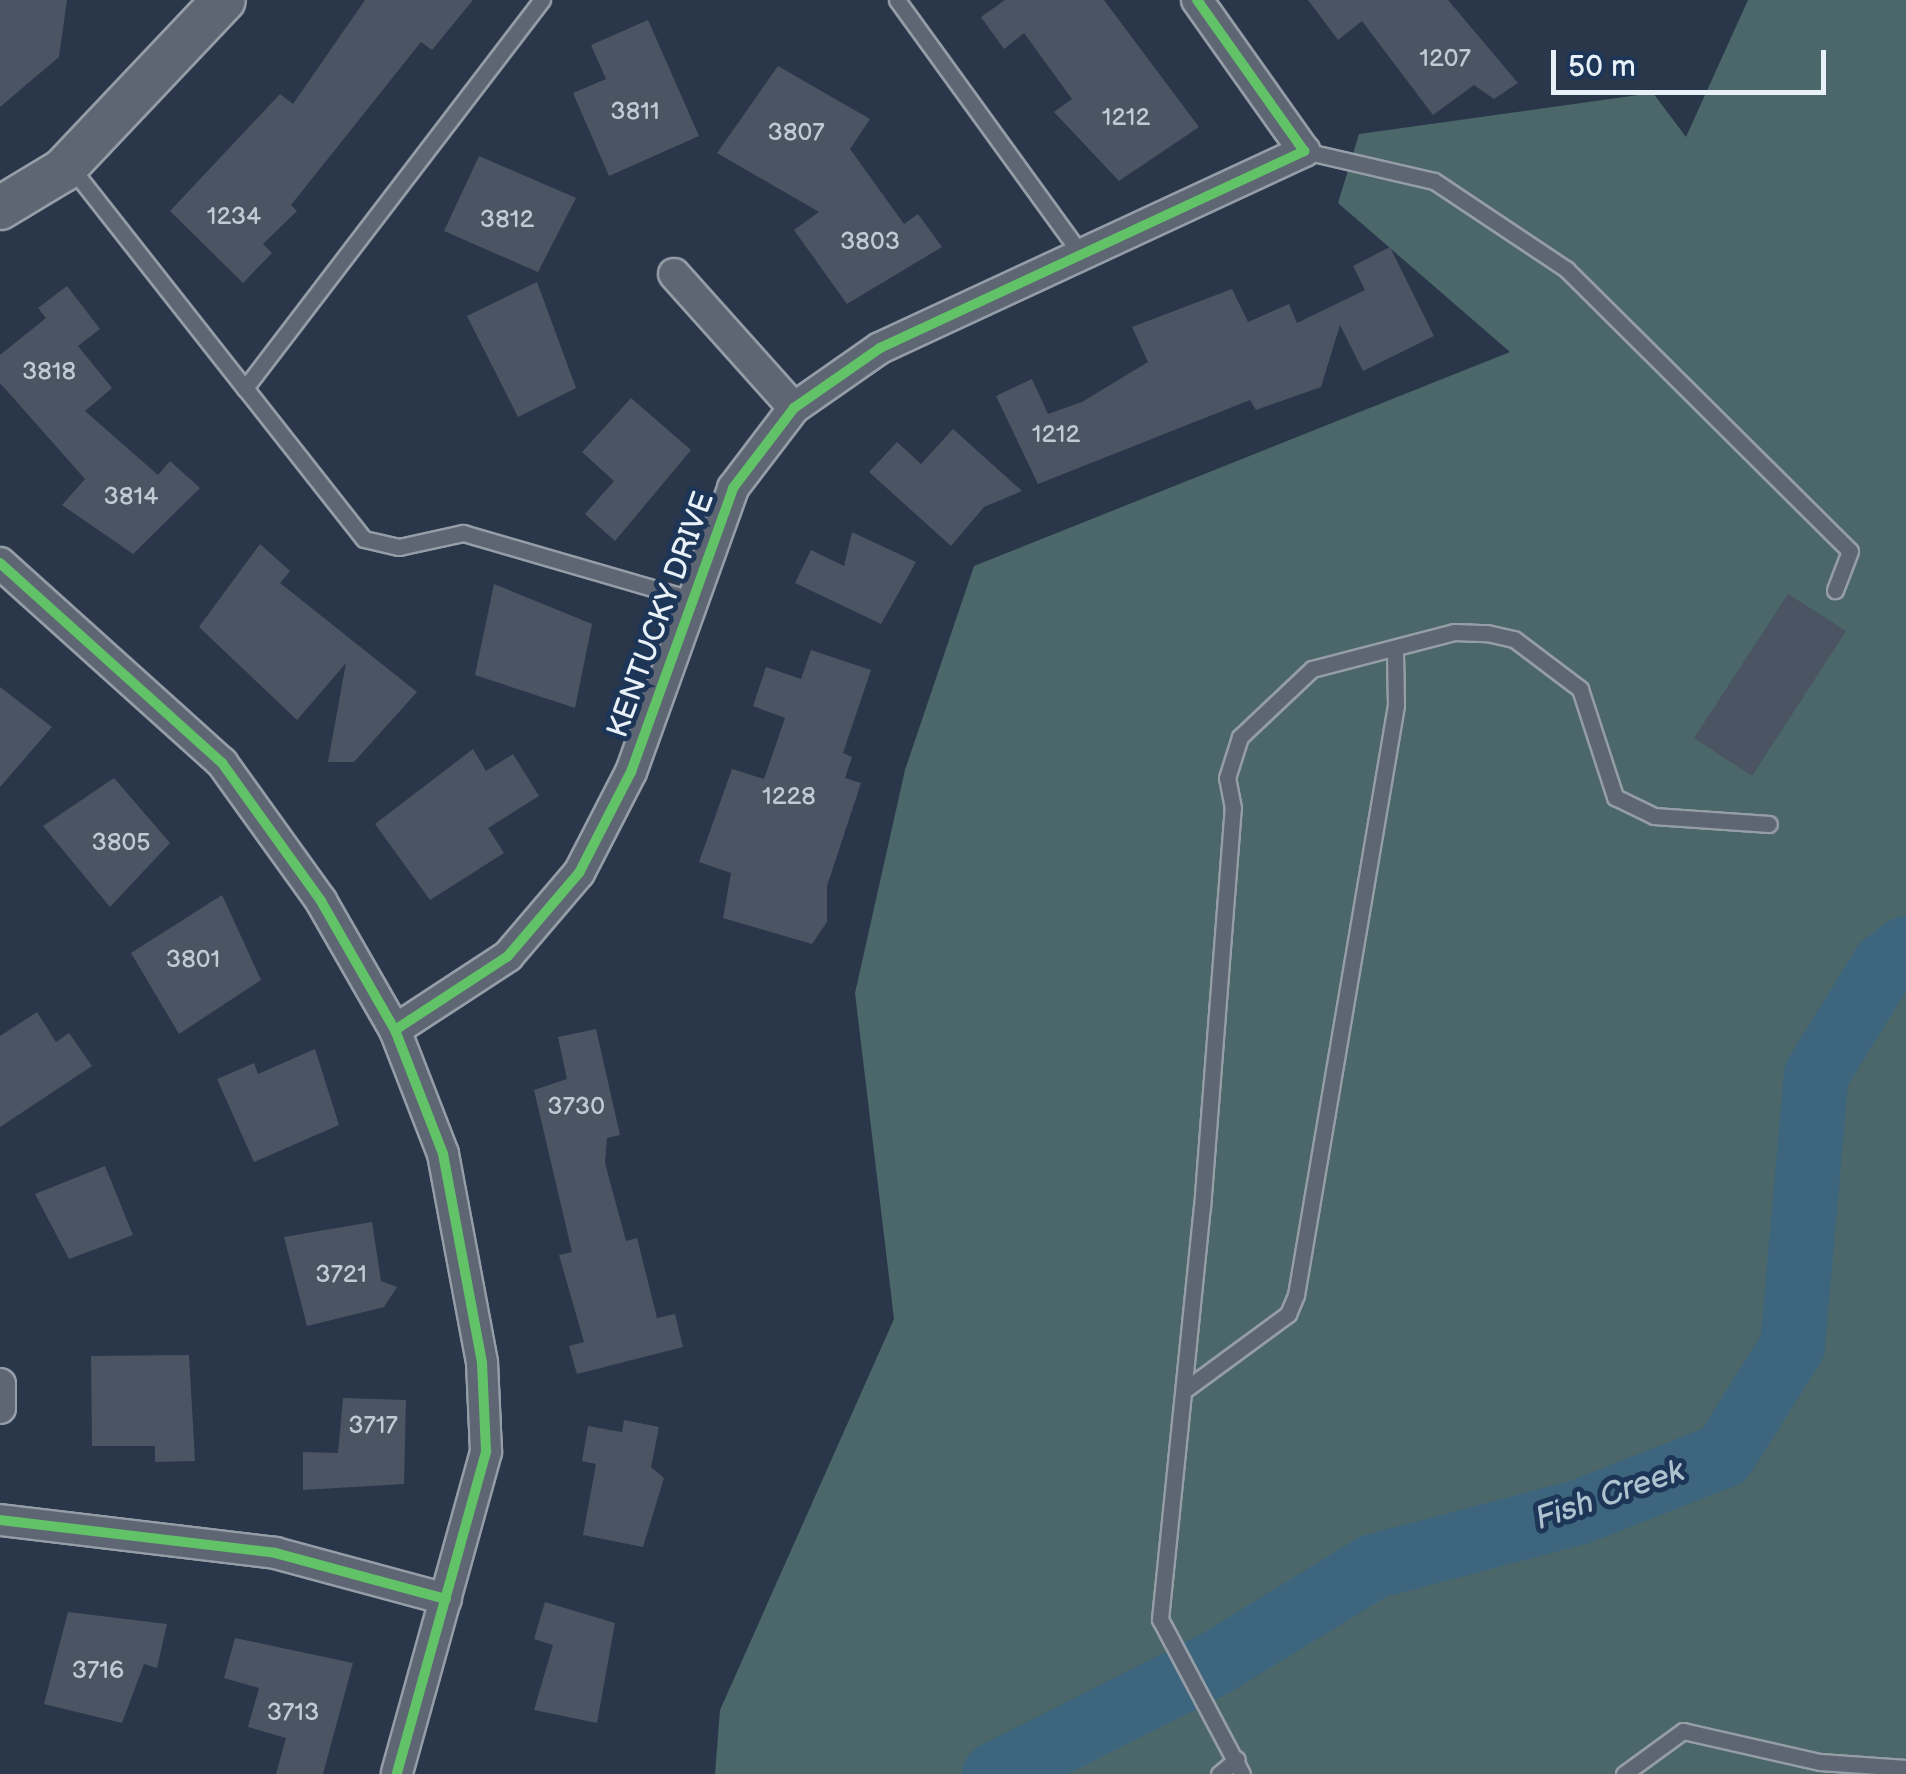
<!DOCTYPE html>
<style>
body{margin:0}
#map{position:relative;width:1906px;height:1774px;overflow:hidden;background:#2a374a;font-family:"Balsamiq Sans",sans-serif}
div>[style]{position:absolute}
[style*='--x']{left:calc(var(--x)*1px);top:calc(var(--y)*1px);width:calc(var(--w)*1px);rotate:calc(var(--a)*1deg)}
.green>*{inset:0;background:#4b6769}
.river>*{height:65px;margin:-32.5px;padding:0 32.5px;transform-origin:32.5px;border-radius:32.5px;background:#3d667e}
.building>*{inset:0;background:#4a5463}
.roads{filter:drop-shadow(2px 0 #959da7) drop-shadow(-2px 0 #959da7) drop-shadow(0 2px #959da7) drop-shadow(0 -2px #959da7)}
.lane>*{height:15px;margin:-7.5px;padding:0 7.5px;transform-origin:7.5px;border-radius:7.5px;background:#5d6672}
.street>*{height:30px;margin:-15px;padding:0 15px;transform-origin:15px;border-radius:15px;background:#5d6672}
.secondary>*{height:42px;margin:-21px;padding:0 21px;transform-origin:21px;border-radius:21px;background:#5d6672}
.cycleway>*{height:10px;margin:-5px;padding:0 5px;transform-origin:5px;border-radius:5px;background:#61c268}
span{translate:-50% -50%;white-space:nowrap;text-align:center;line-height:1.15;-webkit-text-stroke:10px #1d3557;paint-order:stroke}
.number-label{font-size:25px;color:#c0cad3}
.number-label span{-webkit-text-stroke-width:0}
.street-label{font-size:30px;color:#e8f1f8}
.water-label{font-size:32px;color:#adc2cf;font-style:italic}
.scale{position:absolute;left:1551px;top:50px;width:275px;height:45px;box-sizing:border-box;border:5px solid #e8f1f8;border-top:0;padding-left:12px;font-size:30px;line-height:35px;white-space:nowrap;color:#e8f1f8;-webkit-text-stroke:8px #1d3557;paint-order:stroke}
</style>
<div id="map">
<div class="green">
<div style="clip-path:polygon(1748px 0,1906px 0,1906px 1774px,715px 1774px,720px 1710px,894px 1319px,855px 993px,905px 770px,974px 566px,1510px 352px,1338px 203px,1359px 134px,1653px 93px,1686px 137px)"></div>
</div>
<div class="river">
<div style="--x:994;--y:1774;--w:245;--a:-26.7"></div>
<div style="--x:1213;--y:1664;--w:188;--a:-31.5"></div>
<div style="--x:1373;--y:1566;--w:212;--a:-14.8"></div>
<div style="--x:1578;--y:1512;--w:156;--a:-21.5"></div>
<div style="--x:1723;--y:1455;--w:129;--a:-57.7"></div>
<div style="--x:1792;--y:1346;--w:273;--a:-85"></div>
<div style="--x:1816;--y:1074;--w:129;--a:-58.3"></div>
<div style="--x:1884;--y:964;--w:27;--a:-36"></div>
</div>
<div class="building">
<div style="clip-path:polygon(0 0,67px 0,59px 57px,0 107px)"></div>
<div style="clip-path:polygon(365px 0,473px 0,432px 50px,421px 42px,291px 205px,297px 211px,263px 244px,272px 253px,243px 283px,170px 211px,280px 94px,293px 104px)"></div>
<div style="clip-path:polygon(1005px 0,1104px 0,1199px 127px,1119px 181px,1054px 112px,1072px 99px,1024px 33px,1004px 49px,981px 17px)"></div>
<div style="clip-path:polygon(1308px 0,1448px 0,1518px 83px,1494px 99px,1474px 85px,1433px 115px,1362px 21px,1338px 40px)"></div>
<div style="clip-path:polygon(648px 20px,699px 136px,609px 176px,573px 93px,606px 79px,591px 45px)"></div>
<div style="clip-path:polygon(778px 66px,870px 119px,850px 149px,904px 224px,918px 214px,942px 247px,847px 304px,794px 230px,819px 212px,717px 153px)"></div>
<div style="clip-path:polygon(479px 156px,576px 198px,538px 272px,444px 231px)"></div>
<div style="clip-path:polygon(1390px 247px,1434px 336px,1363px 371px,1340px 325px,1321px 387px,1256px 410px,1250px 400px,1038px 484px,996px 396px,1032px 379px,1048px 414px,1082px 402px,1148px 362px,1132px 327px,1232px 289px,1248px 322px,1289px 304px,1297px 323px,1365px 290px,1353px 266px)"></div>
<div style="clip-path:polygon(537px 282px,576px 388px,518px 417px,467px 316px)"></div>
<div style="clip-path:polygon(67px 286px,100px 329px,78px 346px,112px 388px,85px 411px,158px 475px,170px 461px,200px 488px,133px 554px,62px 505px,85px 479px,0 383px,0 355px,46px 318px,38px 308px)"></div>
<div style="clip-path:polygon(631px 398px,691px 450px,615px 541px,585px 514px,614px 481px,582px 452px)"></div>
<div style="clip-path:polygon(953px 429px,1022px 491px,984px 507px,951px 546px,869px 472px,897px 442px,921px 464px)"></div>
<div style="clip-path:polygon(852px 532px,916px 562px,881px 624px,795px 583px,811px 550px,844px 566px)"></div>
<div style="clip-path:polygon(260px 544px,290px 571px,280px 583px,417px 692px,354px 762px,328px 762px,346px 663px,297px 720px,199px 627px)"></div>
<div style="clip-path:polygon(494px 584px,592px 624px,575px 708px,475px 675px)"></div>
<div style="clip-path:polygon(1788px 594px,1846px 631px,1752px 776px,1694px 738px)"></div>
<div style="clip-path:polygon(811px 650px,871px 670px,843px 753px,852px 757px,845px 778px,861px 783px,827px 886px,827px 922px,812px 944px,723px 918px,731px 873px,699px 862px,732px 769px,764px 779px,785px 718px,753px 706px,766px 667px,801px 679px)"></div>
<div style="clip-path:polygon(0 687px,52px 727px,0 787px)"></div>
<div style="clip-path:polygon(473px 749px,486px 771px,513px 754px,539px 796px,488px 828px,504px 853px,430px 900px,375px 824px)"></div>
<div style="clip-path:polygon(114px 778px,170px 843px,110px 907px,43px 826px)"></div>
<div style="clip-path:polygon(222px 895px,261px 980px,179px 1034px,131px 953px)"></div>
<div style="clip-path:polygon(37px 1012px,56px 1042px,69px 1033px,92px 1066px,0 1127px,0 1036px)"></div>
<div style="clip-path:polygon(596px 1029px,620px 1135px,607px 1138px,605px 1163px,626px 1241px,637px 1238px,657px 1318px,675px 1314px,683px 1347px,577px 1374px,569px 1346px,584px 1342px,559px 1255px,572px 1252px,534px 1090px,567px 1079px,558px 1037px)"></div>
<div style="clip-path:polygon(315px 1049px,339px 1125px,254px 1162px,217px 1079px,254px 1063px,258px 1074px)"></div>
<div style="clip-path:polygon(105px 1166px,133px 1235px,69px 1259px,35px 1194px)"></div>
<div style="clip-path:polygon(372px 1222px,381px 1281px,397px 1287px,384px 1307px,307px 1326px,284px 1237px)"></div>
<div style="clip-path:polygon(189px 1355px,195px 1461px,155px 1462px,155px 1446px,92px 1446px,91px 1356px)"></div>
<div style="clip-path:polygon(343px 1398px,406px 1400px,404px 1484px,303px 1490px,303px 1452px,338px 1453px)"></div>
<div style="clip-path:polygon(624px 1420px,659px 1427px,651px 1467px,664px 1478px,643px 1547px,583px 1535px,596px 1464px,582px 1461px,588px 1426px,622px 1432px)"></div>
<div style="clip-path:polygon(545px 1602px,615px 1623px,597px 1723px,534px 1710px,553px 1645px,534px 1639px)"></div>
<div style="clip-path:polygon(68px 1612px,167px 1624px,157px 1668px,144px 1664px,122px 1723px,44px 1704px)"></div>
<div style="clip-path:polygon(235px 1638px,353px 1663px,323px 1774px,276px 1774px,286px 1738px,248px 1727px,259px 1688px,224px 1678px)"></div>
</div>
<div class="roads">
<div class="lane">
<div style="--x:897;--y:0;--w:314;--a:54.1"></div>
<div style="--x:1304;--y:151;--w:133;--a:13"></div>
<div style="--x:1434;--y:181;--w:159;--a:33.7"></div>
<div style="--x:1566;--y:269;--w:400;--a:44.8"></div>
<div style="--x:1850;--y:551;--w:42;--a:111"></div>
<div style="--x:70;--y:166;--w:283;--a:51.8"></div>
<div style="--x:245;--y:388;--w:489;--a:-52.6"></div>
<div style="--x:245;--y:388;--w:192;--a:51.8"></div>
<div style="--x:364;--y:539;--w:36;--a:13"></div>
<div style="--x:399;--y:547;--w:66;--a:-12.3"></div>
<div style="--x:463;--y:533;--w:240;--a:16.2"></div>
<div style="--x:1186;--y:1389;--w:127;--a:-36.3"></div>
<div style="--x:1288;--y:1314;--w:21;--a:-67"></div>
<div style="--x:1296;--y:1295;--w:598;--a:-80.38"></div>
<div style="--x:1396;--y:705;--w:51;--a:-91.1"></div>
<div style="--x:1219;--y:1774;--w:23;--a:-40"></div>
<div style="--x:1242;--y:1774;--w:175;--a:-117.9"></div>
<div style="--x:1160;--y:1619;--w:413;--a:-84.2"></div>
<div style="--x:1202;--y:1208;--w:401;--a:-85.6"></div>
<div style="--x:1233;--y:808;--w:31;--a:-101"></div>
<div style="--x:1227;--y:778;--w:43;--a:-72.4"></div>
<div style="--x:1240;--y:737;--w:99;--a:-43.4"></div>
<div style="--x:1312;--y:669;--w:147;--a:-14.6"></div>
<div style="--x:1454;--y:632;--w:33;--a:2"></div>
<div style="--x:1487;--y:633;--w:28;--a:13"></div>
<div style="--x:1514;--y:639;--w:83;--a:37.1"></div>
<div style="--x:1580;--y:689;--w:114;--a:72"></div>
<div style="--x:1615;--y:797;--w:43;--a:26"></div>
<div style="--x:1654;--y:816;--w:115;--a:4"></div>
<div style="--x:1624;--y:1774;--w:73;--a:-36.1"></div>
<div style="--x:1683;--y:1731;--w:140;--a:12.8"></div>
<div style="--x:1820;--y:1762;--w:86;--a:4"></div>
</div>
<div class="street">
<div style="--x:674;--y:274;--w:180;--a:48.2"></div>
<div style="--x:0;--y:563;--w:299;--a:42"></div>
<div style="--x:222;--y:763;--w:170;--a:54.3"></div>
<div style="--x:321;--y:901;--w:149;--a:60.2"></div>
<div style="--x:395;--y:1030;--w:133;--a:68.8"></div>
<div style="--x:443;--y:1154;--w:213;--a:79.4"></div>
<div style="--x:482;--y:1363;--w:89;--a:87.4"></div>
<div style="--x:486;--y:1452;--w:334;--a:105.5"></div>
<div style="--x:395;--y:1030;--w:135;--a:-33.2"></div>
<div style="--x:508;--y:956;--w:109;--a:-49.5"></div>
<div style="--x:579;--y:873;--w:114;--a:-62.8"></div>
<div style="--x:631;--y:772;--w:302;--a:-70.2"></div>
<div style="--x:733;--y:488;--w:101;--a:-52.7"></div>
<div style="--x:794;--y:408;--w:105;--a:-34.9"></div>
<div style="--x:880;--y:348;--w:468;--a:-24.9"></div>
<div style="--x:1304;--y:151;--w:185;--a:-125.3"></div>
<div style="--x:0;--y:1384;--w:24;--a:90"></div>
<div style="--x:0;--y:1520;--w:277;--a:6.8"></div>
<div style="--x:275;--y:1553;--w:177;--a:15.1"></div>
</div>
<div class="secondary">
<div style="--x:0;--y:208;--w:74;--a:-31.1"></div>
<div style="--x:63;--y:170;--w:234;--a:-46.6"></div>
</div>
</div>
<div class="cycleway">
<div style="--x:0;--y:563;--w:299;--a:42"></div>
<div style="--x:222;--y:763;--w:170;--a:54.3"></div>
<div style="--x:321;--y:901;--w:149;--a:60.2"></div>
<div style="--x:395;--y:1030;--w:133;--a:68.8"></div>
<div style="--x:443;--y:1154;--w:213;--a:79.4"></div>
<div style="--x:482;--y:1363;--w:89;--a:87.4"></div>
<div style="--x:486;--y:1452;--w:334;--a:105.5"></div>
<div style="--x:395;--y:1030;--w:135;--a:-33.2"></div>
<div style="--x:508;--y:956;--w:109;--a:-49.5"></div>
<div style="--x:579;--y:873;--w:114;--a:-62.8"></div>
<div style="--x:631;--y:772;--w:302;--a:-70.2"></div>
<div style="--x:733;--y:488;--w:101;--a:-52.7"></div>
<div style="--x:794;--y:408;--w:105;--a:-34.9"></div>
<div style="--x:880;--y:348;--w:468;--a:-24.9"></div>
<div style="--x:1304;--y:151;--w:185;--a:-125.3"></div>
<div style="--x:0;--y:1520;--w:277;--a:6.8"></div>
<div style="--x:275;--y:1553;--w:177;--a:15.1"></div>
</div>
<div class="number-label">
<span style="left:1445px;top:59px">1207</span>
<span style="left:635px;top:112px">3811</span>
<span style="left:1126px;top:118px">1212</span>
<span style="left:796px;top:133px">3807</span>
<span style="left:234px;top:217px">1234</span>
<span style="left:507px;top:220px">3812</span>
<span style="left:870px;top:242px">3803</span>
<span style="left:49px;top:372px">3818</span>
<span style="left:1056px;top:435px">1212</span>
<span style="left:131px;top:497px">3814</span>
<span style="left:789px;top:797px">1228</span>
<span style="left:121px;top:843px">3805</span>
<span style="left:193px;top:960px">3801</span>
<span style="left:576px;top:1107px">3730</span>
<span style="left:341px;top:1275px">3721</span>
<span style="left:373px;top:1426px">3717</span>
<span style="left:98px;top:1671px">3716</span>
<span style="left:293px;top:1713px">3713</span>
</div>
<div class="street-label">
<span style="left:661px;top:615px;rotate:-70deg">KENTUCKY DRIVE</span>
</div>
<div class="water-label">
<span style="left:1610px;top:1496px;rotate:-19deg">Fish Creek</span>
</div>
<div class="scale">50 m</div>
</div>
